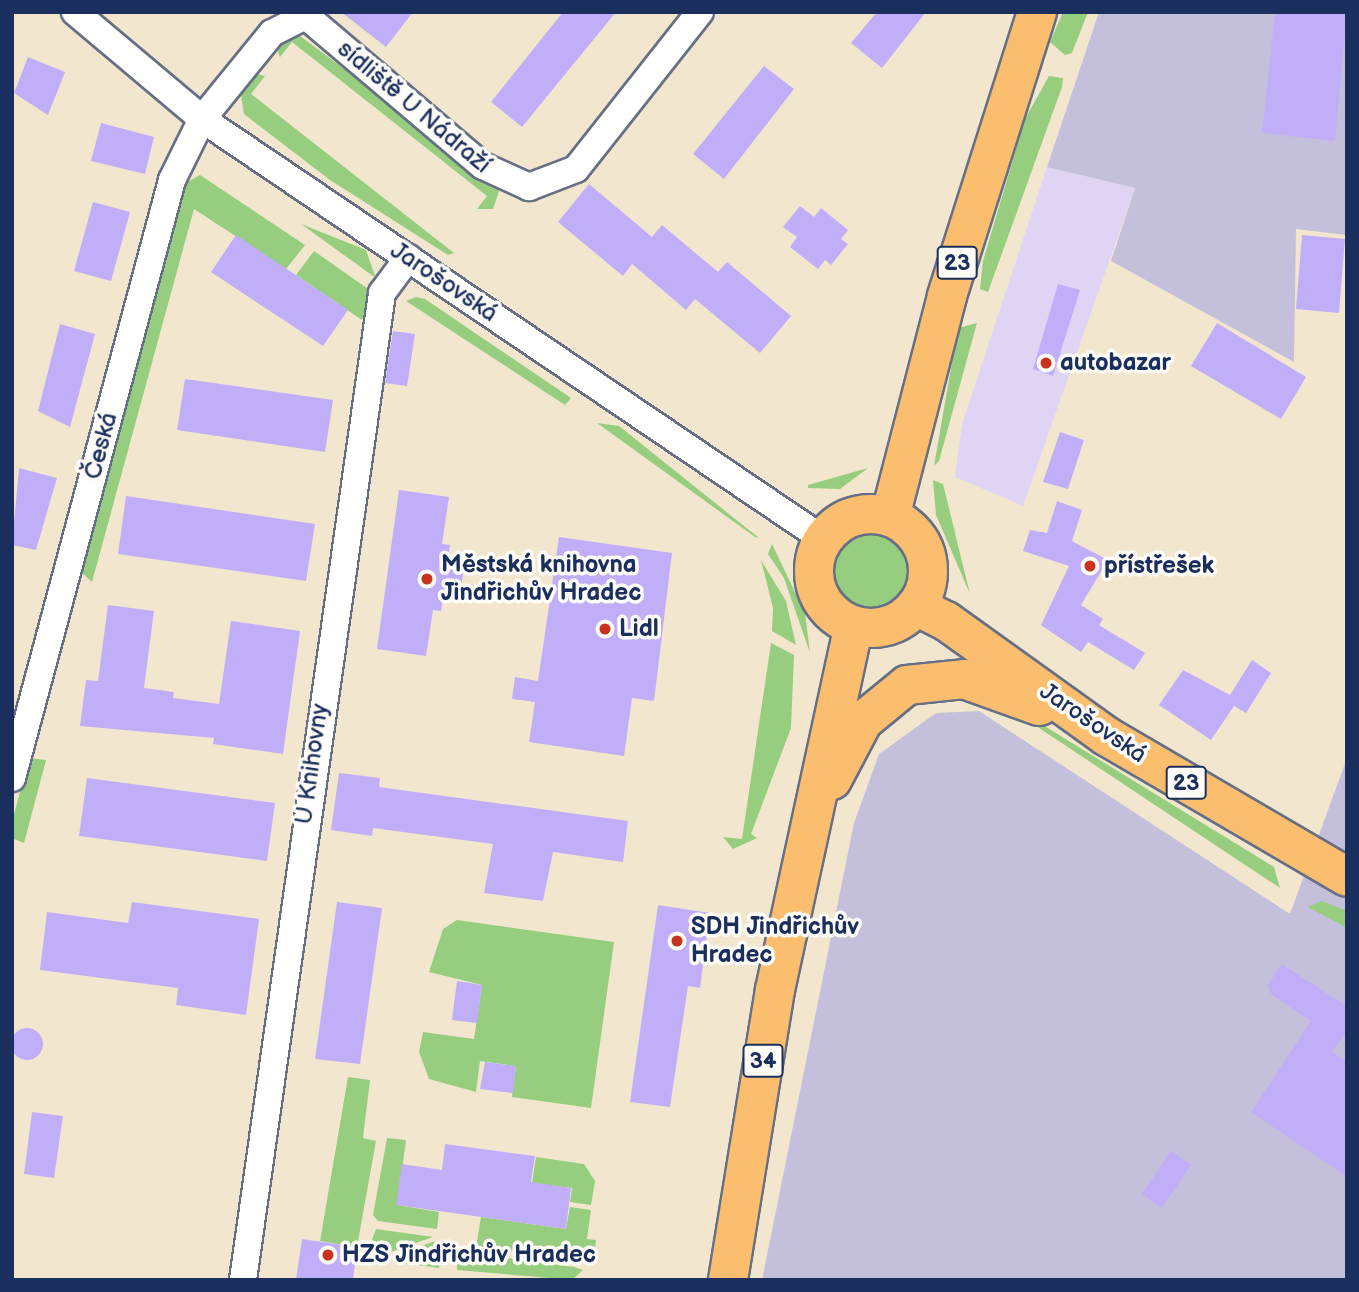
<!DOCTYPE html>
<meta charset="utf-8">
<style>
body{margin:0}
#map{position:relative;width:1359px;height:1292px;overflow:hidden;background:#f2e7ce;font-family:"Balsamiq Sans",sans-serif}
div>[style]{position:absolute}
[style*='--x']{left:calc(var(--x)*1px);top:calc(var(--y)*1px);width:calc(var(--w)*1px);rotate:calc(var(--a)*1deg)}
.built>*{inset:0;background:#e0d4f4}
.industrial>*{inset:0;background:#c4c0db}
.green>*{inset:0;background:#97cd7e}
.round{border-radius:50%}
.building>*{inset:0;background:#c1aef8}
.roads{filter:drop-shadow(2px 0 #666f85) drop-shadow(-2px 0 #666f85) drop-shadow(0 2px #666f85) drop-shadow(0 -2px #666f85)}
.minor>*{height:26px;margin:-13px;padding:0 13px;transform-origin:13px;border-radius:13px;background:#fff}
.primary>*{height:38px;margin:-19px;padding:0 19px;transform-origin:19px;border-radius:19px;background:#fbbe6e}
.primary>.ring{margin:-19px;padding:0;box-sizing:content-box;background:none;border:38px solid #fbbe6e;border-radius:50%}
.dots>*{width:19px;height:19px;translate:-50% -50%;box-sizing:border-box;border:4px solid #fdfcf7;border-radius:50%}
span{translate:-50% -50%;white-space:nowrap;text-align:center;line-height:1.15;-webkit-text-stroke:7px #fdfcf7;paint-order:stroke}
.shield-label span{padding:2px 5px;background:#fdfcf7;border:2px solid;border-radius:5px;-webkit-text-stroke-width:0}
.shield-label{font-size:23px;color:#1b2f5e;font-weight:700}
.street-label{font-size:24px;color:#1b2f5e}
.poi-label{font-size:24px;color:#1b2f5e;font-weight:700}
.left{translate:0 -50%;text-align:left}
.frame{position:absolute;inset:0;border:14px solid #1b2f5e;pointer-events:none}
</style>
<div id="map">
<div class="built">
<div style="clip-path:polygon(1047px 167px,1135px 188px,1023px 506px,955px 477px,962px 424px)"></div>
</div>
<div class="industrial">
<div style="clip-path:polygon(1099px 12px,1347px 12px,1347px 235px,1296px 229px,1294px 362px,1111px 261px,1135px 188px,1047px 167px)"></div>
<div style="clip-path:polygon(979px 711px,1290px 914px,1347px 758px,1347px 1280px,762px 1280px,854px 823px,879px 754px,936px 713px)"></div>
</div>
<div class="green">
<div style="clip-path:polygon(1063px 12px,1088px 12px,1072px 53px,1065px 55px,1050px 42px)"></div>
<div style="clip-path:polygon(300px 36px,501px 185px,493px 209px,477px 209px,487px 196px,292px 42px,280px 57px,276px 47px)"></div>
<div style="clip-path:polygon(257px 74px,265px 76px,251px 94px,454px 253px,448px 255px,330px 180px,244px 114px,240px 90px)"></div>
<div style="clip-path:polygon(1049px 76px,1063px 78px,1062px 87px,988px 292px,980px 289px,983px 261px,1025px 119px)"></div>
<div style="clip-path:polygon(200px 175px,305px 245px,286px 269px,194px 209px,92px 582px,80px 571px,185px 183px)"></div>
<div style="clip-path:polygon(301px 224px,366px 250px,375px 276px,373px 276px)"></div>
<div style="clip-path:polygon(314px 251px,371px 291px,362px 320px,296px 275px)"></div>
<div style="clip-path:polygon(416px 297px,425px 299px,571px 398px,565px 405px,406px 301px)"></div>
<div style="clip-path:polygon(977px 323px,939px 461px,934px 466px,958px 328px)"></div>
<div style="clip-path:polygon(597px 423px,619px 426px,759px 538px,755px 537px)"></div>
<div style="clip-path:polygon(868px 468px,840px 489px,808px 488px,808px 485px)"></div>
<div style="clip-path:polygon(933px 480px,943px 484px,970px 594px,936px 515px)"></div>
<div class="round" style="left:832px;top:529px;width:80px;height:80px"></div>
<div style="clip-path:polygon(772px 544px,805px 613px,810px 653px,784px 578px,768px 554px)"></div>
<div style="clip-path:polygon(761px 560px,786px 601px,796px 645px,772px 631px,773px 608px)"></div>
<div style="clip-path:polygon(771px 643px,794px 655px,791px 728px,751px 834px,757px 838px,733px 849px,723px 837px,742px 839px)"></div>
<div style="clip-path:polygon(994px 695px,1274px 867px,1280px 888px,1006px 706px)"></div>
<div style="clip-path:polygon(29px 758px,46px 760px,24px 843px,14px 839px,12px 822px)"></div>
<div style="clip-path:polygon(1321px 901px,1347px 911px,1347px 928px,1308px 907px)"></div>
<div style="clip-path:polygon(457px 920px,614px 942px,591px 1108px,512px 1097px,516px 1066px,480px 1061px,476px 1092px,429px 1079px,419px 1052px,423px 1032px,474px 1039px,482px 985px,429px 972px,443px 929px)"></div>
<div style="clip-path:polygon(348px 1077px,370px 1080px,363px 1138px,376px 1141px,357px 1247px,320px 1241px)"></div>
<div style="clip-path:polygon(387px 1138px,406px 1140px,397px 1205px,439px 1212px,437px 1229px,378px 1221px,373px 1215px)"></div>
<div style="clip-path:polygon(536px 1157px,584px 1164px,595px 1181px,591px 1205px,570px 1202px,572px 1188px,532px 1183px)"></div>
<div style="clip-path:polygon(570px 1207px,591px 1210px,587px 1239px,596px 1240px,594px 1258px,476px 1248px,481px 1217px,566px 1229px)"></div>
<div style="clip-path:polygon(376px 1229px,433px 1237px,393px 1251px,369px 1248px)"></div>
<div style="clip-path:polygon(435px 1241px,443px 1242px,439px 1268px,395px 1262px,397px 1255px)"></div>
<div style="clip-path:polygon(458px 1251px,574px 1267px,583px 1270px,572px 1280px,457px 1270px)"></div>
</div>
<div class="building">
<div style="clip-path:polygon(341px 12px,413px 12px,386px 47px)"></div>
<div style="clip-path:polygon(563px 12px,616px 12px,522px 127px,491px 102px)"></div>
<div style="clip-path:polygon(877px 12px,926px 12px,882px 68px,851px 43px)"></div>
<div style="clip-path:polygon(1275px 12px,1347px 12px,1335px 141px,1262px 133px)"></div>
<div style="clip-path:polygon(28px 57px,65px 72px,48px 115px,14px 93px)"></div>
<div style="clip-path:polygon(764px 66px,794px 89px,724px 179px,693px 154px)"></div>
<div style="clip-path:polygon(101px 123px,154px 137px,145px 174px,91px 161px)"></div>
<div style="clip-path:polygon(589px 184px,652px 237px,662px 225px,718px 272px,727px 262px,791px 316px,760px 353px,695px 299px,686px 310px,632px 264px,623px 276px,558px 222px)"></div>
<div style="clip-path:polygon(93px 202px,130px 212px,111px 281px,74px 271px)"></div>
<div style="clip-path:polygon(800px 206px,814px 217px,821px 208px,848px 230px,841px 239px,848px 244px,831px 265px,825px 260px,818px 269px,790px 247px,797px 237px,783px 227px)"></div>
<div style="clip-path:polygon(236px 235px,348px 310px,323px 346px,211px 272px)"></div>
<div style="clip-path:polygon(1302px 235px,1345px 239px,1339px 313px,1296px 309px)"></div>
<div style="clip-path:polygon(1058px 284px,1080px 290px,1053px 376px,1033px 369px)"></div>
<div style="clip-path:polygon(1217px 323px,1306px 377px,1281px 419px,1191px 366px)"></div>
<div style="clip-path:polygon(60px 324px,95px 334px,70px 427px,38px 411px)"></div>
<div style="clip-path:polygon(393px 331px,415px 334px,407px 386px,385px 383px)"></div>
<div style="clip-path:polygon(185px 379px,333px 400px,325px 452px,177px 430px)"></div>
<div style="clip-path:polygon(1060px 432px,1084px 440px,1068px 489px,1043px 482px)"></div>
<div style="clip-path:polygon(19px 468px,57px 478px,36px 550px,12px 545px)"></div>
<div style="clip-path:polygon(399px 490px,449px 497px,442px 544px,450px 545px,448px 558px,465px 561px,459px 600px,443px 598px,441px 611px,433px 610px,426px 656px,377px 649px)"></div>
<div style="clip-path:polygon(126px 496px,315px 524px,306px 581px,118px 554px)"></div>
<div style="clip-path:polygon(1057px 501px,1082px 510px,1072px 541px,1108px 560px,1081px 605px,1103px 619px,1099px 625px,1145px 653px,1134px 670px,1088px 642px,1081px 652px,1041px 625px,1069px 566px,1023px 551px,1030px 530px,1047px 533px)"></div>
<div style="clip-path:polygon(559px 537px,672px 553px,654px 701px,632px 698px,624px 756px,529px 742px,535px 702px,512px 699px,515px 677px,538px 681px)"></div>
<div style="clip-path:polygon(108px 605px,154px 611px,144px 688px,174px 692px,173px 698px,219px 704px,231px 621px,300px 631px,283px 754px,213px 744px,214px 738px,80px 726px,86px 680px,98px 681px)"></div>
<div style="clip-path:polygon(1252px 660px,1271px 673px,1246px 713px,1234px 706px,1211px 740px,1159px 705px,1183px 670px,1230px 695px)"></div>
<div style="clip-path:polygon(339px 773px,380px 778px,379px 787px,628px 821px,623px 862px,553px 852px,543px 901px,484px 893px,493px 844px,373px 828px,372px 836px,331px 830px)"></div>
<div style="clip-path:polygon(87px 778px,275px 803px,267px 861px,79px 836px)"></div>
<div style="clip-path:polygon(132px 902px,259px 919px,246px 1015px,176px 1005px,178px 988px,40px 970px,47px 912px,128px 923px)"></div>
<div style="clip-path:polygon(337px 902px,382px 908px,360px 1064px,315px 1059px)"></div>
<div style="clip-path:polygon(658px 905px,710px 913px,700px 988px,688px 986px,670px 1107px,630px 1102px)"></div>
<div style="clip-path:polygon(1282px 964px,1347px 1007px,1347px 1031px,1332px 1052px,1347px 1062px,1347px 1177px,1251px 1112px,1311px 1021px,1271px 994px,1268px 985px)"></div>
<div style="clip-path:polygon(457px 981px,482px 985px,477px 1023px,452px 1020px)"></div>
<div class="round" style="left:11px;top:1028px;width:32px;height:32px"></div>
<div style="clip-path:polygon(485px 1062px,516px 1066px,513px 1093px,480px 1089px)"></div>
<div style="clip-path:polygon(32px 1112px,63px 1116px,54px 1178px,24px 1174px)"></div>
<div style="clip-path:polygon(445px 1144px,535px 1156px,531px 1182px,571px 1188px,566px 1229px,396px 1205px,402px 1164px,442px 1170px)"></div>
<div style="clip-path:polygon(1171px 1151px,1191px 1165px,1162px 1208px,1142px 1194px)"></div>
<div style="clip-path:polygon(302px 1239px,357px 1247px,353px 1280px,296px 1280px)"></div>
</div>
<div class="roads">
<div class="minor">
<div style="--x:75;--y:12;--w:166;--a:40.1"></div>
<div style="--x:202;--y:119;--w:750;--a:34.07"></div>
<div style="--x:306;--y:16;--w:232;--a:40.3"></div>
<div style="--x:483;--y:166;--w:51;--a:24.5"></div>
<div style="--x:529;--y:187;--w:50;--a:-21"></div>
<div style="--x:576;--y:169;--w:200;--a:-51.7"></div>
<div style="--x:12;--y:778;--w:619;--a:-75.02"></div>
<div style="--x:172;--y:180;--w:68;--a:-63.8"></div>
<div style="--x:202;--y:119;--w:111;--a:-50.9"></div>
<div style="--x:272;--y:33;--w:38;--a:-27"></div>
<div style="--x:243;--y:1280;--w:997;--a:-81.98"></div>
<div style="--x:382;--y:293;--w:44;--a:-53.4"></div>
</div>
<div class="primary">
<div class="ring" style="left:814px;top:514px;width:76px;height:76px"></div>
<div style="--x:890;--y:517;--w:228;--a:-75.5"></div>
<div style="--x:947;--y:296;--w:298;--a:-72.4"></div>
<div style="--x:916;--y:606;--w:34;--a:27"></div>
<div style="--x:946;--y:621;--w:197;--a:35.7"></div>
<div style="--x:1106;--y:736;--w:279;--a:30.3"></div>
<div style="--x:832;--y:780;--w:67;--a:-62.3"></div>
<div style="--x:863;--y:721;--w:57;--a:-39.3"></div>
<div style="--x:907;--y:685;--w:57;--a:-6"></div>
<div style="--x:964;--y:679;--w:80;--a:19.8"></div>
<div style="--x:728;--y:1280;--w:294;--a:-80.8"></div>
<div style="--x:775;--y:990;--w:372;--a:-77.8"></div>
</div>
</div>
<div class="dots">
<div style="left:1046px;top:363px;background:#c8321e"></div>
<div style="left:1090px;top:566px;background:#c8321e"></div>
<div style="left:427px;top:579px;background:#c8321e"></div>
<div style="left:605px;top:629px;background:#c8321e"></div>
<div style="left:677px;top:941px;background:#c8321e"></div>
<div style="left:328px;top:1255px;background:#c8321e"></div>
</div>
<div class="shield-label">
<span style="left:957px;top:263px">23</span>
<span style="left:1186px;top:783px">23</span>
<span style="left:763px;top:1061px">34</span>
</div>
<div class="street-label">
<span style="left:414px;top:107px;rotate:40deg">sídliště U Nádraží</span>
<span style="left:444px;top:282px;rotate:34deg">Jarošovská</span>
<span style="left:101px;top:446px;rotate:-75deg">Česká</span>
<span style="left:1093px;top:723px;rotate:34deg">Jarošovská</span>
<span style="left:312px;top:764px;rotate:-82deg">U Knihovny</span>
</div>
<div class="poi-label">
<span class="left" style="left:1060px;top:363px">autobazar</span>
<span class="left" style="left:441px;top:579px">Městská knihovna<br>Jindřichův Hradec</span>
<span class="left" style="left:1104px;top:566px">přístřešek</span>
<span class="left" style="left:619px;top:629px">Lidl</span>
<span class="left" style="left:691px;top:941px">SDH Jindřichův<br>Hradec</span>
<span class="left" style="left:342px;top:1255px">HZS Jindřichův Hradec</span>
</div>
<div class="frame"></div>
</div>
